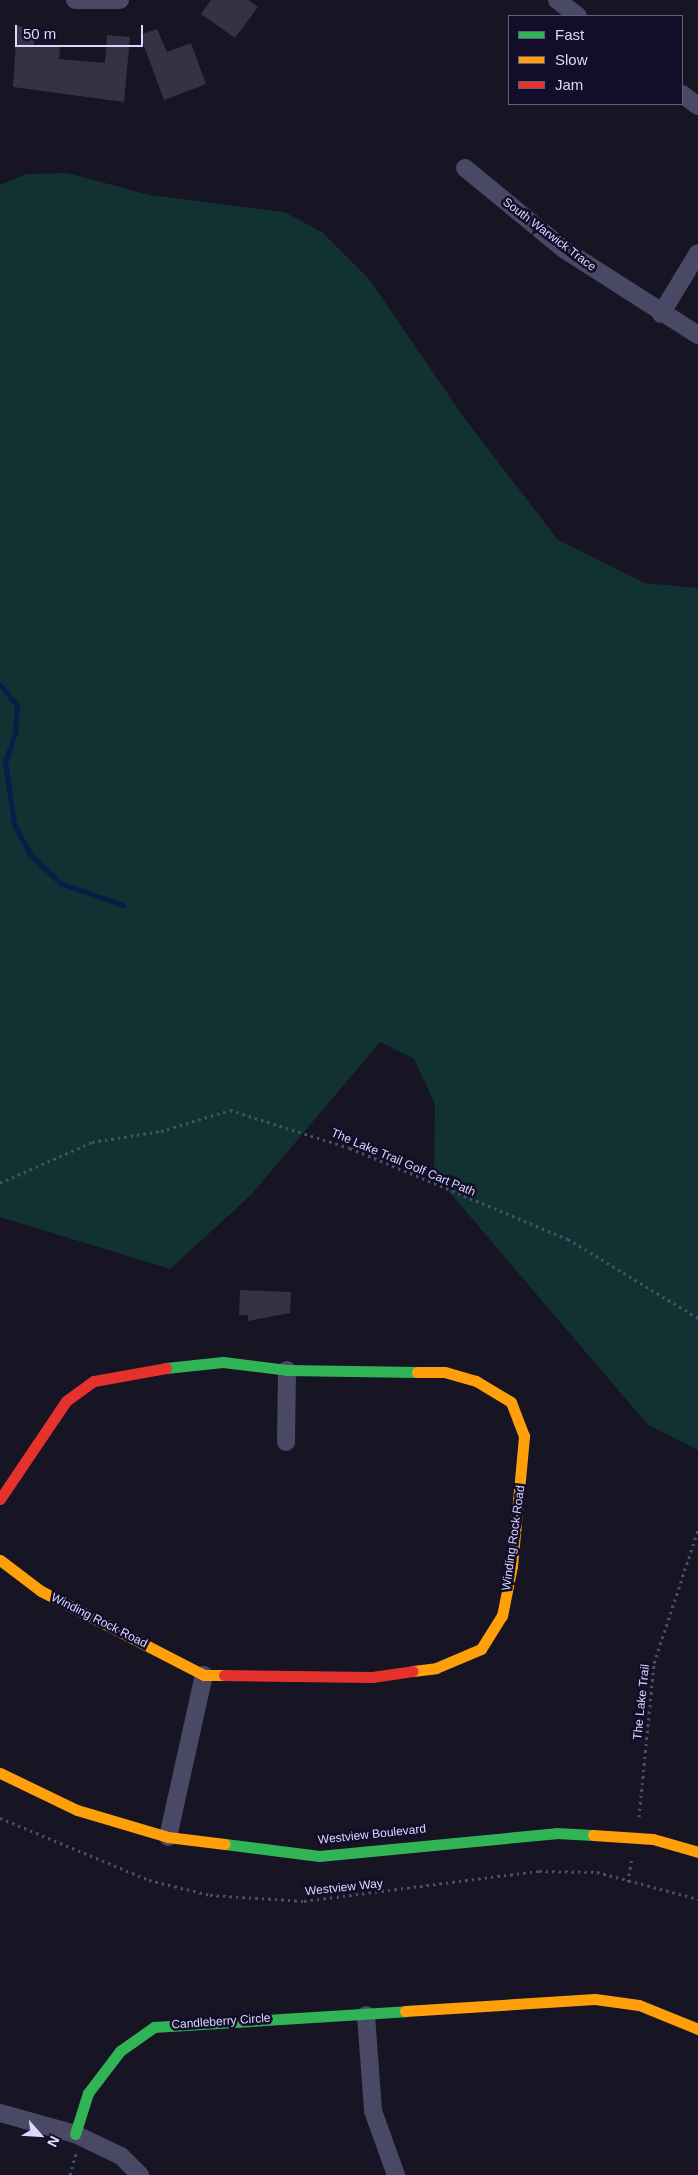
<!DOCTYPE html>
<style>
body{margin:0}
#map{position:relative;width:698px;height:2175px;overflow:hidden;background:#171424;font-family:Arial,sans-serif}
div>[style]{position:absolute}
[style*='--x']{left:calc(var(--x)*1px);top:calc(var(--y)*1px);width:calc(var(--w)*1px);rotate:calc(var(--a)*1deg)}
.green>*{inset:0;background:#113132}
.stream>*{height:5px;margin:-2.5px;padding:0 2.5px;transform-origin:2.5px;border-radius:2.5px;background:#071e48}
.building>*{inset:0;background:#353246}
.path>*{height:3px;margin-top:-1.5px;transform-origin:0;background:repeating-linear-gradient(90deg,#435264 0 2.5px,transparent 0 6.5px)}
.street>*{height:18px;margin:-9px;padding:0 9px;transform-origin:9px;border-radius:9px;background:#494865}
.fast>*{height:11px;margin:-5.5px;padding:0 5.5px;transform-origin:5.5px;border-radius:5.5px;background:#30b455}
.slow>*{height:11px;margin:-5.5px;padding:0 5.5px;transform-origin:5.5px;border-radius:5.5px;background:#ff9f0a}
.jam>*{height:11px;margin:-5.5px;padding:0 5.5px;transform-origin:5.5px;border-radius:5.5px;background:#e5322d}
span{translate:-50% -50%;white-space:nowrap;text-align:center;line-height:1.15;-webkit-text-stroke:5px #120e2a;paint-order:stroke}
.street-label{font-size:12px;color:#dbd7ff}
.legend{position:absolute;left:508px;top:15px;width:175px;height:90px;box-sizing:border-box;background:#120e2a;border:1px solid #625e7f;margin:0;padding:6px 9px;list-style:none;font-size:15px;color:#dbd7ff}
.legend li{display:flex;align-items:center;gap:10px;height:25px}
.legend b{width:25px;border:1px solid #625e7f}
.north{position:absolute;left:15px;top:2110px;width:50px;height:50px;-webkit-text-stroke:4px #120e2a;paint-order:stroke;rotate:116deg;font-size:14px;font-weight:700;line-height:20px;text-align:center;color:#dbd7ff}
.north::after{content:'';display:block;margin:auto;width:18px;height:22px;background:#dbd7ff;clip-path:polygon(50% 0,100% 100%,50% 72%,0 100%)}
.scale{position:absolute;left:15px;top:25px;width:128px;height:22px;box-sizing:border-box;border:2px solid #dbd7ff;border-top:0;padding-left:6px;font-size:15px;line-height:18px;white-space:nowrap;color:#dbd7ff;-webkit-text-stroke:4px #120e2a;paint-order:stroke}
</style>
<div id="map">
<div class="green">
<div style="clip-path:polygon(67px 173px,150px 195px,284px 212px,322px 232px,369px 279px,465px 419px,558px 540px,645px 583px,698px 588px,698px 1450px,648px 1425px,434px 1174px,435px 1104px,414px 1059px,380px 1042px,251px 1195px,170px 1269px,0 1217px,0 185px,26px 174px)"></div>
</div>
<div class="stream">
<div style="--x:0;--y:685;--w:26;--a:50"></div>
<div style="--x:17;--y:705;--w:28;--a:94"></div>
<div style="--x:15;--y:733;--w:31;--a:109"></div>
<div style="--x:5;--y:762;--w:63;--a:81.7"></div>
<div style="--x:14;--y:824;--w:34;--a:62"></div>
<div style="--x:30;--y:854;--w:42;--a:44"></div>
<div style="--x:60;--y:883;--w:67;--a:19.2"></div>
</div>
<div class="building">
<div style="clip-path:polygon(211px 0,249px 0,258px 7px,235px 38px,201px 14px)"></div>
<div style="clip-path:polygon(17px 26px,35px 28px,34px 45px,60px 47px,59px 59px,105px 63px,107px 35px,130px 37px,124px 102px,13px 87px)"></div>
<div style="clip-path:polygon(157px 29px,167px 52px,191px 43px,206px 84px,164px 100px,140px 35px)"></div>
<div style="clip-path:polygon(240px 1290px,291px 1292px,290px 1313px,248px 1321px,248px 1315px,239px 1315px)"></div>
</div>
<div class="path">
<div style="--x:0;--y:1183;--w:101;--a:-24"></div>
<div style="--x:92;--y:1142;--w:70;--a:-9.1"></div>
<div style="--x:161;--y:1131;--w:72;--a:-16.9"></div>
<div style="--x:230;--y:1110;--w:126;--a:17.6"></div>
<div style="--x:350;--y:1148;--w:236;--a:22.7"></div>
<div style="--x:568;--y:1239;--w:152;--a:31.3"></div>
<div style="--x:639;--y:1817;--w:155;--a:-84.4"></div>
<div style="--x:654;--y:1663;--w:140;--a:-71.7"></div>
<div style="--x:0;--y:1818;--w:161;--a:22.6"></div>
<div style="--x:149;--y:1880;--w:63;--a:13.8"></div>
<div style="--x:210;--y:1895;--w:94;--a:3.7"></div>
<div style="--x:304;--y:1901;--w:237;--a:-7.3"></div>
<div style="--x:539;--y:1871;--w:58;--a:1"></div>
<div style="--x:597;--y:1872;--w:105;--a:15"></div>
<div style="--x:628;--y:1882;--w:24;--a:-81"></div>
<div style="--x:70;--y:2175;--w:22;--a:-74"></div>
</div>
<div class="street">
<div style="--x:75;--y:0;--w:45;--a:0"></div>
<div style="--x:557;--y:0;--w:26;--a:37"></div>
<div style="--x:682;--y:94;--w:20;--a:37"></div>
<div style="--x:465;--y:168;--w:129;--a:39.4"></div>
<div style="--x:565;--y:250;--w:158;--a:32.6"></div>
<div style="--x:661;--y:314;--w:71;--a:-58.8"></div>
<div style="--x:286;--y:1442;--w:72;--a:-89.2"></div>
<div style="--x:168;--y:1837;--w:166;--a:-77.5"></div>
<div style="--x:366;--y:2015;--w:96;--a:85.8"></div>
<div style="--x:373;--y:2111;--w:68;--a:70.2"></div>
<div style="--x:0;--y:2113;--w:78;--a:15.6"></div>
<div style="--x:75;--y:2134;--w:51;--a:25.6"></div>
<div style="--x:121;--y:2156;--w:27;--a:45"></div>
</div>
<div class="fast">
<div style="--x:166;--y:1368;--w:57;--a:-6"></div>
<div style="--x:223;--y:1362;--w:64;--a:7.1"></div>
<div style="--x:287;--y:1370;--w:130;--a:0.9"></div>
<div style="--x:225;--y:1844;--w:95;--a:7.3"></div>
<div style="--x:319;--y:1856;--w:238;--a:-5.5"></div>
<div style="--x:556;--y:1833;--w:37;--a:3"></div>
<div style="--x:75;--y:2134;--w:43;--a:-72.4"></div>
<div style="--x:88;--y:2093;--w:53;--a:-52.7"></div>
<div style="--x:120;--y:2051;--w:42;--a:-35.2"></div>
<div style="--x:154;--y:2027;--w:252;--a:-3.6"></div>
</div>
<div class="slow">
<div style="--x:0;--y:1560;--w:51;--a:37.1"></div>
<div style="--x:41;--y:1591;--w:183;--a:27.3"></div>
<div style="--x:204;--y:1675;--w:20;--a:0"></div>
<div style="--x:413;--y:1671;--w:23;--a:-7"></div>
<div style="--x:436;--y:1668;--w:49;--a:-22.9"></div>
<div style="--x:481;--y:1649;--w:39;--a:-58"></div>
<div style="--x:502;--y:1616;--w:51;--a:-78.7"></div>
<div style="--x:512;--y:1566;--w:131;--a:-84.7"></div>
<div style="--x:524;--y:1436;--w:36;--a:-111"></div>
<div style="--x:511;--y:1402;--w:41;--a:-149"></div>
<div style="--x:476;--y:1381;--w:33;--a:-164"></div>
<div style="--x:444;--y:1372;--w:27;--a:180"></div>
<div style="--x:0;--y:1773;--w:85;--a:25.7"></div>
<div style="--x:77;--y:1810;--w:95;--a:16.5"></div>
<div style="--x:168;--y:1837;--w:57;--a:7"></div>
<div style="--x:593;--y:1835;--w:60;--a:3.8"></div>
<div style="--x:653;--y:1839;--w:47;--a:16.1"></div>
<div style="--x:405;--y:2011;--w:190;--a:-3.6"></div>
<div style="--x:595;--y:1999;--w:44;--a:7.8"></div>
<div style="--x:639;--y:2005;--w:64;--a:22.1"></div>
</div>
<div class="jam">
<div style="--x:0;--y:1499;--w:118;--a:-56"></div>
<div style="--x:66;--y:1401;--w:34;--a:-36"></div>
<div style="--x:94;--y:1381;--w:73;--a:-10.2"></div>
<div style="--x:224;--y:1675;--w:148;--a:0.8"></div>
<div style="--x:372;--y:1677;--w:41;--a:-8.3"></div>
</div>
<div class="street-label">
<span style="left:549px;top:235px;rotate:37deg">South Warwick Trace</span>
<span style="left:403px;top:1163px;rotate:23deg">The Lake Trail Golf Cart Path</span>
<span style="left:514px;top:1538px;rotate:-82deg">Winding Rock Road</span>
<span style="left:99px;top:1621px;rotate:27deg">Winding Rock Road</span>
<span style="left:642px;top:1702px;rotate:-84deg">The Lake Trail</span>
<span style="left:372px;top:1835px;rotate:-6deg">Westview Boulevard</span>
<span style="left:344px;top:1888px;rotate:-6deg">Westview Way</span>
<span style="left:221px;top:2022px;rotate:-4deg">Candleberry Circle</span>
</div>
<ul class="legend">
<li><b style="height:6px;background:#30b455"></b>Fast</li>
<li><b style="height:6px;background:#ff9f0a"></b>Slow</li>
<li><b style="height:6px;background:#e5322d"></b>Jam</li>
</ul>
<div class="north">N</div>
<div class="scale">50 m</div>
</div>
